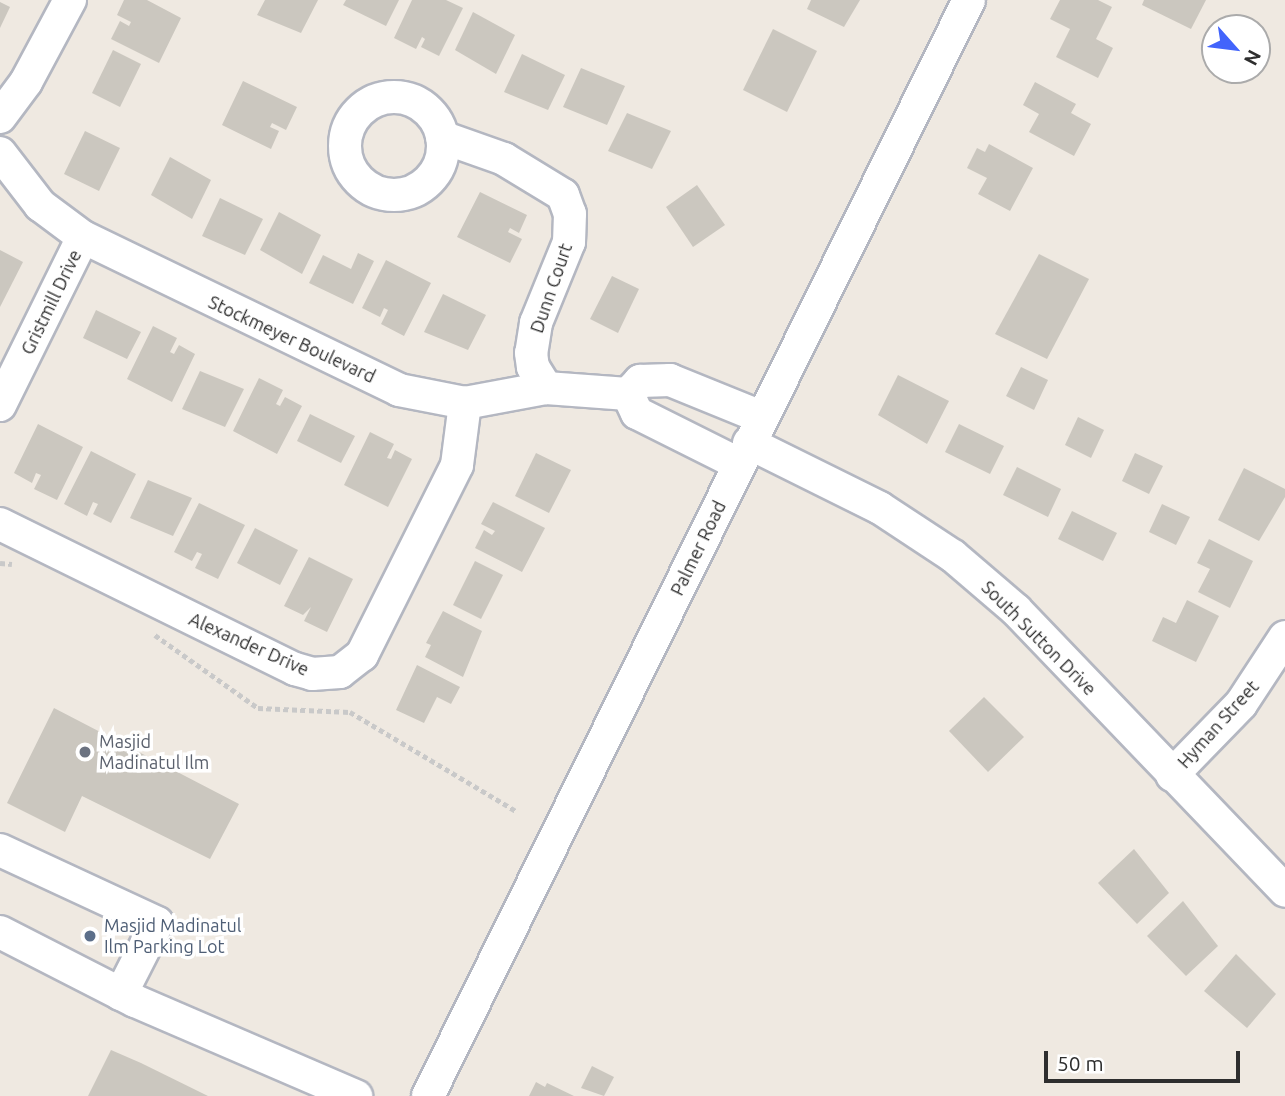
<!DOCTYPE html>
<style>
body{margin:0}
#map{position:relative;width:1285px;height:1096px;overflow:hidden;background:#efe9e1;font-family:Ubuntu,sans-serif}
div>[style]{position:absolute}
[style*='--x']{left:calc(var(--x)*1px);top:calc(var(--y)*1px);width:calc(var(--w)*1px);rotate:calc(var(--a)*1deg)}
.building>*{inset:0;background:#cbc7bf}
.path>*{height:4.5px;margin-top:-2.25px;transform-origin:0;background:repeating-linear-gradient(90deg,#c9c9c9 0 5px,transparent 0 8.5px)}
.roads{filter:drop-shadow(2px 0 #b4b7c1) drop-shadow(-2px 0 #b4b7c1) drop-shadow(0 2px #b4b7c1) drop-shadow(0 -2px #b4b7c1)}
.minor>*{height:32px;margin:-16px;padding:0 16px;transform-origin:16px;border-radius:16px;background:#fff}
.minor>.ring{margin:-16px;padding:0;box-sizing:content-box;background:none;border:32px solid #fff;border-radius:50%}
.dots>*{width:19px;height:19px;translate:-50% -50%;box-sizing:border-box;border:4px solid #fff;border-radius:50%}
span{translate:-50% -50%;white-space:nowrap;text-align:center;line-height:1.15;-webkit-text-stroke:7px #fff;paint-order:stroke}
.street-label{font-size:18px;color:#2e2e2e}
.worship-label{font-size:18px;color:#5b616d}
.left{translate:0 -50%;text-align:left}
.service-label{font-size:18px;color:#4e5e75}
.north{position:absolute;left:1201px;top:14px;width:70px;height:70px;box-sizing:border-box;background:#fff;border:2px solid #ababab;border-radius:50%;rotate:118deg;font-size:19px;font-weight:700;line-height:28px;text-align:center;color:#2e2e2e}
.north::after{content:'';display:block;margin:auto;width:24px;height:32px;background:#4264fb;clip-path:polygon(50% 0,100% 100%,50% 72%,0 100%)}
.scale{position:absolute;left:1044px;top:1051px;width:196px;height:32px;box-sizing:border-box;border:4px solid #2e2e2e;border-top:0;padding-left:9px;font-size:21px;line-height:24px;white-space:nowrap;color:#2e2e2e;-webkit-text-stroke:5px #fff;paint-order:stroke}
</style>
<div id="map">
<div class="building">
<div style="clip-path:polygon(124px 0,147px 0,181px 18px,159px 63px,111px 39px,120px 21px,129px 26px,131px 22px,117px 15px)"></div>
<div style="clip-path:polygon(265px 0,318px 0,301px 33px,257px 15px)"></div>
<div style="clip-path:polygon(346px 0,399px 0,386px 26px,343px 5px)"></div>
<div style="clip-path:polygon(412px 0,446px 0,463px 8px,439px 56px,421px 47px,425px 39px,422px 37px,416px 49px,394px 38px)"></div>
<div style="clip-path:polygon(811px 0,860px 0,844px 27px,807px 9px)"></div>
<div style="clip-path:polygon(1060px 0,1098px 0,1112px 7px,1096px 39px,1113px 48px,1098px 78px,1056px 57px,1070px 29px,1050px 19px)"></div>
<div style="clip-path:polygon(1144px 0,1206px 0,1191px 29px,1142px 5px)"></div>
<div style="clip-path:polygon(0 2px,10px 7px,0 28px)"></div>
<div style="clip-path:polygon(473px 12px,515px 35px,496px 74px,455px 50px)"></div>
<div style="clip-path:polygon(773px 29px,817px 51px,787px 112px,743px 90px)"></div>
<div style="clip-path:polygon(113px 50px,141px 64px,120px 107px,92px 93px)"></div>
<div style="clip-path:polygon(522px 54px,565px 75px,548px 110px,504px 92px)"></div>
<div style="clip-path:polygon(581px 68px,625px 86px,607px 125px,563px 107px)"></div>
<div style="clip-path:polygon(243px 81px,297px 107px,286px 130px,272px 123px,270px 127px,279px 131px,271px 149px,222px 125px)"></div>
<div style="clip-path:polygon(1035px 82px,1076px 104px,1071px 113px,1091px 124px,1074px 156px,1029px 132px,1039px 114px,1023px 105px)"></div>
<div style="clip-path:polygon(627px 113px,671px 131px,652px 169px,608px 151px)"></div>
<div style="clip-path:polygon(85px 131px,120px 148px,99px 191px,64px 174px)"></div>
<div style="clip-path:polygon(989px 144px,1033px 168px,1010px 211px,978px 194px,987px 178px,967px 168px,977px 148px,985px 152px)"></div>
<div style="clip-path:polygon(170px 157px,211px 180px,192px 219px,151px 195px)"></div>
<div style="clip-path:polygon(697px 185px,725px 225px,693px 247px,666px 207px)"></div>
<div style="clip-path:polygon(480px 192px,527px 215px,519px 233px,510px 228px,508px 232px,522px 239px,510px 263px,457px 237px)"></div>
<div style="clip-path:polygon(220px 198px,263px 219px,245px 255px,202px 236px)"></div>
<div style="clip-path:polygon(279px 212px,321px 235px,302px 274px,260px 250px)"></div>
<div style="clip-path:polygon(0 250px,23px 262px,0 307px)"></div>
<div style="clip-path:polygon(358px 253px,374px 261px,353px 304px,309px 283px,323px 255px,351px 269px)"></div>
<div style="clip-path:polygon(1039px 254px,1089px 279px,1047px 359px,995px 334px)"></div>
<div style="clip-path:polygon(386px 260px,431px 283px,404px 336px,381px 324px,388px 310px,384px 308px,380px 317px,362px 308px)"></div>
<div style="clip-path:polygon(612px 276px,639px 289px,618px 333px,590px 319px)"></div>
<div style="clip-path:polygon(443px 294px,486px 315px,468px 350px,424px 332px)"></div>
<div style="clip-path:polygon(96px 310px,141px 332px,127px 359px,83px 338px)"></div>
<div style="clip-path:polygon(153px 326px,177px 338px,170px 352px,174px 354px,179px 345px,195px 354px,172px 402px,127px 379px)"></div>
<div style="clip-path:polygon(1021px 367px,1048px 380px,1034px 410px,1006px 396px)"></div>
<div style="clip-path:polygon(200px 371px,244px 389px,225px 427px,182px 409px)"></div>
<div style="clip-path:polygon(898px 375px,949px 401px,927px 444px,878px 415px)"></div>
<div style="clip-path:polygon(259px 378px,283px 390px,276px 404px,280px 406px,285px 397px,302px 406px,277px 454px,233px 431px)"></div>
<div style="clip-path:polygon(310px 414px,355px 436px,341px 463px,297px 441px)"></div>
<div style="clip-path:polygon(1078px 417px,1104px 430px,1091px 458px,1065px 445px)"></div>
<div style="clip-path:polygon(38px 424px,83px 447px,57px 500px,34px 489px,41px 475px,36px 473px,32px 483px,14px 473px)"></div>
<div style="clip-path:polygon(959px 424px,1004px 446px,990px 474px,945px 452px)"></div>
<div style="clip-path:polygon(370px 432px,394px 444px,387px 458px,391px 459px,395px 450px,412px 459px,388px 507px,344px 485px)"></div>
<div style="clip-path:polygon(91px 451px,136px 474px,111px 523px,93px 514px,98px 504px,93px 502px,87px 516px,64px 504px)"></div>
<div style="clip-path:polygon(536px 453px,571px 470px,549px 513px,515px 496px)"></div>
<div style="clip-path:polygon(1135px 453px,1163px 466px,1149px 494px,1122px 481px)"></div>
<div style="clip-path:polygon(1017px 467px,1061px 489px,1048px 517px,1003px 495px)"></div>
<div style="clip-path:polygon(1244px 468px,1285px 489px,1285px 497px,1259px 541px,1218px 520px)"></div>
<div style="clip-path:polygon(148px 480px,192px 498px,173px 536px,130px 518px)"></div>
<div style="clip-path:polygon(493px 502px,545px 528px,522px 572px,475px 548px,484px 530px,492px 535px,495px 531px,481px 524px)"></div>
<div style="clip-path:polygon(199px 503px,245px 525px,218px 579px,195px 568px,202px 554px,197px 552px,192px 561px,174px 552px)"></div>
<div style="clip-path:polygon(1162px 504px,1190px 517px,1176px 545px,1149px 532px)"></div>
<div style="clip-path:polygon(1072px 511px,1117px 533px,1103px 561px,1058px 539px)"></div>
<div style="clip-path:polygon(255px 528px,298px 550px,280px 585px,237px 563px)"></div>
<div style="clip-path:polygon(1209px 539px,1253px 561px,1230px 608px,1198px 592px,1210px 569px,1197px 563px)"></div>
<div style="clip-path:polygon(309px 557px,353px 579px,327px 632px,304px 621px,311px 607px,303px 615px,284px 606px)"></div>
<div style="clip-path:polygon(475px 561px,503px 575px,481px 619px,453px 605px)"></div>
<div style="clip-path:polygon(1187px 600px,1219px 616px,1196px 662px,1152px 641px,1163px 617px,1176px 623px)"></div>
<div style="clip-path:polygon(443px 611px,482px 631px,463px 677px,425px 657px,431px 645px,426px 643px)"></div>
<div style="clip-path:polygon(417px 665px,460px 687px,451px 704px,437px 697px,424px 723px,396px 710px)"></div>
<div style="clip-path:polygon(984px 697px,1024px 737px,988px 772px,949px 731px)"></div>
<div style="clip-path:polygon(54px 708px,239px 804px,210px 859px,82px 796px,65px 832px,7px 803px)"></div>
<div style="clip-path:polygon(1134px 849px,1169px 893px,1137px 924px,1098px 883px)"></div>
<div style="clip-path:polygon(1183px 901px,1218px 946px,1186px 976px,1147px 936px)"></div>
<div style="clip-path:polygon(1236px 954px,1276px 994px,1247px 1028px,1204px 991px)"></div>
<div style="clip-path:polygon(111px 1050px,141px 1063px,208px 1096px,88px 1096px)"></div>
<div style="clip-path:polygon(592px 1066px,614px 1077px,604px 1096px,581px 1088px)"></div>
<div style="clip-path:polygon(536px 1082px,545px 1087px,547px 1083px,574px 1096px,529px 1096px)"></div>
</div>
<div class="path">
<div style="--x:0;--y:563;--w:12;--a:5"></div>
<div style="--x:155;--y:635;--w:126;--a:35.3"></div>
<div style="--x:258;--y:708;--w:92;--a:2.5"></div>
<div style="--x:350;--y:712;--w:193;--a:30.8"></div>
</div>
<div class="roads">
<div class="minor">
<div class="ring" style="left:345px;top:97px;width:66px;height:66px"></div>
<div style="--x:0;--y:117;--w:44;--a:-53.4"></div>
<div style="--x:26;--y:82;--w:93;--a:-61.8"></div>
<div style="--x:442;--y:137;--w:66;--a:19.5"></div>
<div style="--x:504;--y:159;--w:69;--a:31.4"></div>
<div style="--x:563;--y:195;--w:20;--a:70"></div>
<div style="--x:570;--y:214;--w:28;--a:92"></div>
<div style="--x:569;--y:242;--w:87;--a:112.2"></div>
<div style="--x:536;--y:323;--w:30;--a:99"></div>
<div style="--x:531;--y:353;--w:14;--a:82"></div>
<div style="--x:533;--y:367;--w:25;--a:58"></div>
<div style="--x:0;--y:153;--w:66;--a:52.4"></div>
<div style="--x:40;--y:205;--w:54;--a:36.7"></div>
<div style="--x:83;--y:237;--w:351;--a:25.8"></div>
<div style="--x:399;--y:390;--w:67;--a:11.1"></div>
<div style="--x:465;--y:403;--w:82;--a:-10.5"></div>
<div style="--x:546;--y:388;--w:82;--a:4.2"></div>
<div style="--x:628;--y:394;--w:18;--a:-47"></div>
<div style="--x:640;--y:381;--w:30;--a:-2"></div>
<div style="--x:670;--y:380;--w:98;--a:22.1"></div>
<div style="--x:628;--y:394;--w:21;--a:65"></div>
<div style="--x:637;--y:413;--w:114;--a:26.6"></div>
<div style="--x:0;--y:405;--w:187;--a:-63.7"></div>
<div style="--x:749;--y:443;--w:146;--a:26.4"></div>
<div style="--x:880;--y:508;--w:87;--a:33.3"></div>
<div style="--x:953;--y:556;--w:83;--a:40.6"></div>
<div style="--x:1016;--y:610;--w:389;--a:46.2"></div>
<div style="--x:0;--y:524;--w:329;--a:26.2"></div>
<div style="--x:295;--y:669;--w:18;--a:16"></div>
<div style="--x:312;--y:674;--w:28;--a:-4"></div>
<div style="--x:340;--y:672;--w:28;--a:-38"></div>
<div style="--x:362;--y:655;--w:212;--a:-63.4"></div>
<div style="--x:457;--y:465;--w:63;--a:-82.6"></div>
<div style="--x:1172;--y:775;--w:99;--a:-45.8"></div>
<div style="--x:1241;--y:704;--w:80;--a:-56.7"></div>
<div style="--x:0;--y:850;--w:173;--a:24.9"></div>
<div style="--x:157;--y:923;--w:80;--a:116.9"></div>
<div style="--x:0;--y:932;--w:152;--a:27.1"></div>
<div style="--x:135;--y:1001;--w:241;--a:23.3"></div>
<div style="--x:428;--y:1096;--w:1222;--a:-63.73"></div>
</div>
</div>
<div class="dots">
<div style="left:85px;top:752px;background:#6b7280"></div>
<div style="left:90px;top:936px;background:#5c6f8a"></div>
</div>
<div class="street-label">
<span style="left:551px;top:288px;rotate:-71deg">Dunn Court</span>
<span style="left:51px;top:302px;rotate:-64deg">Gristmill Drive</span>
<span style="left:292px;top:339px;rotate:25deg">Stockmeyer Boulevard</span>
<span style="left:698px;top:548px;rotate:-64deg">Palmer Road</span>
<span style="left:1039px;top:638px;rotate:45deg">South Sutton Drive</span>
<span style="left:249px;top:644px;rotate:24deg">Alexander Drive</span>
<span style="left:1218px;top:724px;rotate:-48deg">Hyman Street</span>
</div>
<div class="worship-label">
<span class="left" style="left:99px;top:752px">Masjid<br>Madinatul Ilm</span>
</div>
<div class="service-label">
<span class="left" style="left:104px;top:936px">Masjid Madinatul<br>Ilm Parking Lot</span>
</div>
<div class="north">N</div>
<div class="scale">50 m</div>
</div>
